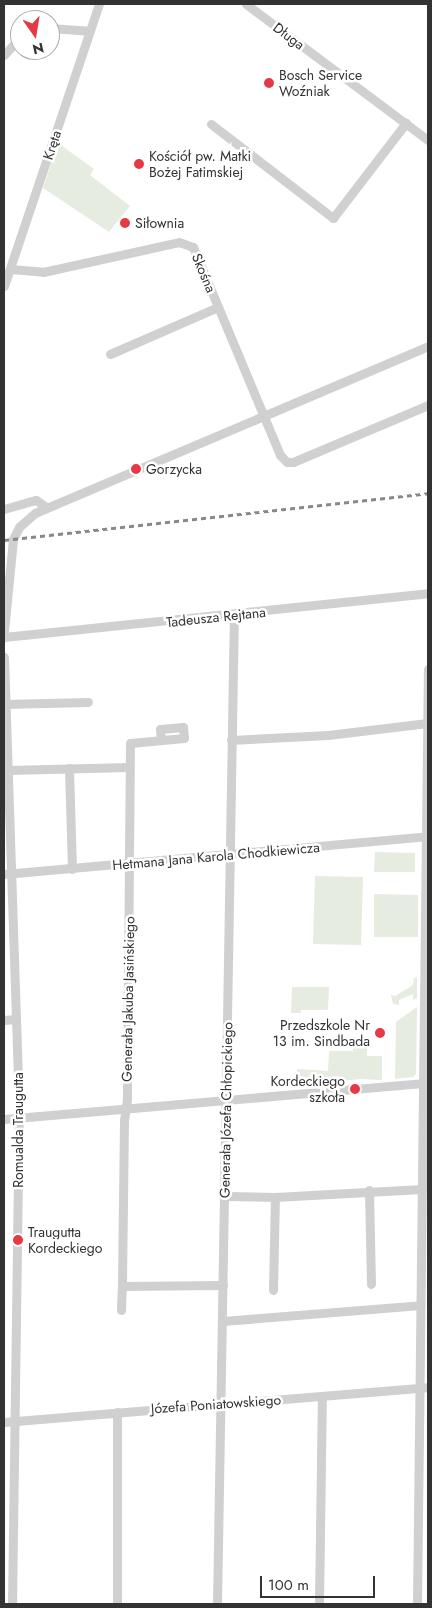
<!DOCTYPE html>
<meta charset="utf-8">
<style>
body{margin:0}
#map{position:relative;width:432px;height:1608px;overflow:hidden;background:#fff;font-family:Jost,sans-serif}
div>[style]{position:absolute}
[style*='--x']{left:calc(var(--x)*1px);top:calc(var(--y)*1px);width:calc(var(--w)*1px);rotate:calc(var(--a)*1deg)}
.green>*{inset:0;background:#e6ecdf}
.minor>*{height:9px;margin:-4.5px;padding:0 4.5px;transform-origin:4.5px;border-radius:4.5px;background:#d0d0d0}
.rail>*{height:2.5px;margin-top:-1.25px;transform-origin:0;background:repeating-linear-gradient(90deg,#888 0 5px,transparent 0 9px)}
.dots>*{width:14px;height:14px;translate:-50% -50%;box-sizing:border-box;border:2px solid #fff;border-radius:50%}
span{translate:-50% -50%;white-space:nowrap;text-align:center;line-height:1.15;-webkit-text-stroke:5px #fff;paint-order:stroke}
.street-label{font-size:14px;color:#333}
.poi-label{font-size:14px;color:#333}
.left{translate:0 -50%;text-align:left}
.right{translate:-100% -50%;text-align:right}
.frame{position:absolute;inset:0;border:5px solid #333;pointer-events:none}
.north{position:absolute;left:10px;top:10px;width:50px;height:50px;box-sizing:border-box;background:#fff;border:1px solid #adadad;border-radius:50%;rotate:167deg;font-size:14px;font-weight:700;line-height:20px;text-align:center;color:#333}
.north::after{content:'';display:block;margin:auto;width:18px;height:22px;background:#e63946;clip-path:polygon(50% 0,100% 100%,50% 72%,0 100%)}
.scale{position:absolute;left:260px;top:1576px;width:115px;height:22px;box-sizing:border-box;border:2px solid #333;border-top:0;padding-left:6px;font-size:15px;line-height:18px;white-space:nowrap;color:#333;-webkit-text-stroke:4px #fff;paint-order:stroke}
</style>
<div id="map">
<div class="green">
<div style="clip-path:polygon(58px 143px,94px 169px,90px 175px,130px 206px,109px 232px,43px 188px)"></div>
<div style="clip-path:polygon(375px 852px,415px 853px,415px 872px,374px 872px)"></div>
<div style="clip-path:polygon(315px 876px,363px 877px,361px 945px,313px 944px)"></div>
<div style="clip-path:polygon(374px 894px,418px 895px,418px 937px,374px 937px)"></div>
<div style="clip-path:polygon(417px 977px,417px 998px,413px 1000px,413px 994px,399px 1000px,399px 1005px,393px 1004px,391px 995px,395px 996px,413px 985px,414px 978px)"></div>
<div style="clip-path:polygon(292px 987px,329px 987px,328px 1010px,301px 1010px,301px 1013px,291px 1013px)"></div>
<div style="clip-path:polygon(417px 1007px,416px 1074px,413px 1077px,395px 1079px,396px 1022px)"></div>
<div style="clip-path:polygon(353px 1045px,367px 1046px,367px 1056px,382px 1056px,382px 1080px,360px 1079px,299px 1086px,297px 1069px,328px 1071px,329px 1051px,353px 1051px)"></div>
</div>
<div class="minor">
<div style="--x:246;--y:4;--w:227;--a:36.8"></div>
<div style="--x:50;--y:28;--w:39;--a:4"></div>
<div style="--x:4;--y:55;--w:24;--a:-48"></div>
<div style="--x:211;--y:124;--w:154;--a:37.6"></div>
<div style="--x:333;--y:218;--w:120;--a:-52.5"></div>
<div style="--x:11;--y:269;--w:32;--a:5"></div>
<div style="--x:43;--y:272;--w:139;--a:-12.4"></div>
<div style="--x:179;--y:242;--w:15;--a:20"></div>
<div style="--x:193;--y:247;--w:225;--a:67.3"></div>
<div style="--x:280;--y:455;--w:10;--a:45"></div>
<div style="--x:287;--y:462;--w:6;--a:0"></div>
<div style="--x:293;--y:462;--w:147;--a:-22.9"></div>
<div style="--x:4;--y:286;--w:298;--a:-71.4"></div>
<div style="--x:110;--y:354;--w:118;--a:-23.5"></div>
<div style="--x:4;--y:509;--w:33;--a:-16"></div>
<div style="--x:36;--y:500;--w:12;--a:35"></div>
<div style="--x:4;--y:631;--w:92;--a:-84.4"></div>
<div style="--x:13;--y:539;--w:13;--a:-63"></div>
<div style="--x:19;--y:527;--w:21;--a:-41"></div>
<div style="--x:35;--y:513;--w:427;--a:-23"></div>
<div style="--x:4;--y:637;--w:426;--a:-5.9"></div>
<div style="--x:4;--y:657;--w:447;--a:88.1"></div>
<div style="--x:19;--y:1104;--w:500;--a:90.8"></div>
<div style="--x:5;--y:704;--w:83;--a:-1.4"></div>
<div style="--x:161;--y:740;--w:11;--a:-95"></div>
<div style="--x:160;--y:729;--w:23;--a:-5"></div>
<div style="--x:183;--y:727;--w:11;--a:85"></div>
<div style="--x:184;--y:738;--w:54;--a:174.7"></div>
<div style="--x:130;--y:743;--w:356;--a:90.5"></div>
<div style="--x:127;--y:1099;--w:21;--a:98"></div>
<div style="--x:124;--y:1120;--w:166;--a:90.7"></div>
<div style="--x:122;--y:1286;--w:101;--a:-0.6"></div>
<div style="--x:231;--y:740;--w:97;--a:-3"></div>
<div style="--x:328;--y:735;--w:100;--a:-6.9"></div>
<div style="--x:69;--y:768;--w:101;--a:88.3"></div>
<div style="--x:8;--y:770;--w:121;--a:-1.4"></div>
<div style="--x:4;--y:874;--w:426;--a:-5.1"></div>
<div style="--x:4;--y:1020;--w:12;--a:-5"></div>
<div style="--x:4;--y:1119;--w:426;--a:-4.9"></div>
<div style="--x:369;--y:1190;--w:94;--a:88.8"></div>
<div style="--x:225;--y:1196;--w:50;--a:1.1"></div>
<div style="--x:275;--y:1197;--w:147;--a:-3.1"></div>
<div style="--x:273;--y:1290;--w:93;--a:-88.8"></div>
<div style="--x:121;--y:1310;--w:24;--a:-88"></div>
<div style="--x:223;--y:1321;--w:198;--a:-4.6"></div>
<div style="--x:4;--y:1422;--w:425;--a:-4.7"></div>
<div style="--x:117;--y:1604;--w:192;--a:-90"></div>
<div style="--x:217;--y:1604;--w:989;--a:-89.02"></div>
<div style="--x:319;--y:1604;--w:208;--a:-89.2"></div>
<div style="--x:417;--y:1604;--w:935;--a:-89.33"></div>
</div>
<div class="rail">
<div style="--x:4;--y:540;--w:427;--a:-6.3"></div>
</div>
<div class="dots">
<div style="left:269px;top:83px;background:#e63946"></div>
<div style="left:139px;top:164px;background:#e63946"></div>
<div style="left:125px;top:223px;background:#e63946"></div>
<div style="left:136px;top:469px;background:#e63946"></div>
<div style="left:380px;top:1033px;background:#e63946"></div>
<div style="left:355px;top:1089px;background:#e63946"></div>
<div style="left:18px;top:1240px;background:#e63946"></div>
</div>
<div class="street-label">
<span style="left:289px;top:36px;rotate:37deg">Długa</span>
<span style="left:52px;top:145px;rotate:-72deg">Kręta</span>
<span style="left:204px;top:273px;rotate:67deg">Skośna</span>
<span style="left:216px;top:617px;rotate:-6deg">Tadeusza Rejtana</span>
<span style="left:216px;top:856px;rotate:-5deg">Hetmana Jana Karola Chodkiewicza</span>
<span style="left:128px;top:999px;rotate:-89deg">Generała Jakuba Jasińskiego</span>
<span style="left:226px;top:1110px;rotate:-89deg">Generała Józefa Chłopickiego</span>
<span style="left:18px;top:1130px;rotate:-90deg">Romualda Traugutta</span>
<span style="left:216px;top:1404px;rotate:-4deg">Józefa Poniatowskiego</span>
</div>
<div class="poi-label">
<span class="left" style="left:279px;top:83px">Bosch Service<br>Woźniak</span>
<span class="left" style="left:149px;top:164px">Kościół pw. Matki<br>Bożej Fatimskiej</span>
<span class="left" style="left:135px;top:223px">Siłownia</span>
<span class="left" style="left:146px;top:469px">Gorzycka</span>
<span class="right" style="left:370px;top:1033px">Przedszkole Nr<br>13 im. Sindbada</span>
<span class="right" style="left:345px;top:1089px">Kordeckiego<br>szkoła</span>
<span class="left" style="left:28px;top:1240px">Traugutta<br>Kordeckiego</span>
</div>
<div class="frame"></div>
<div class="north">N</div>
<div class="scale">100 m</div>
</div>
